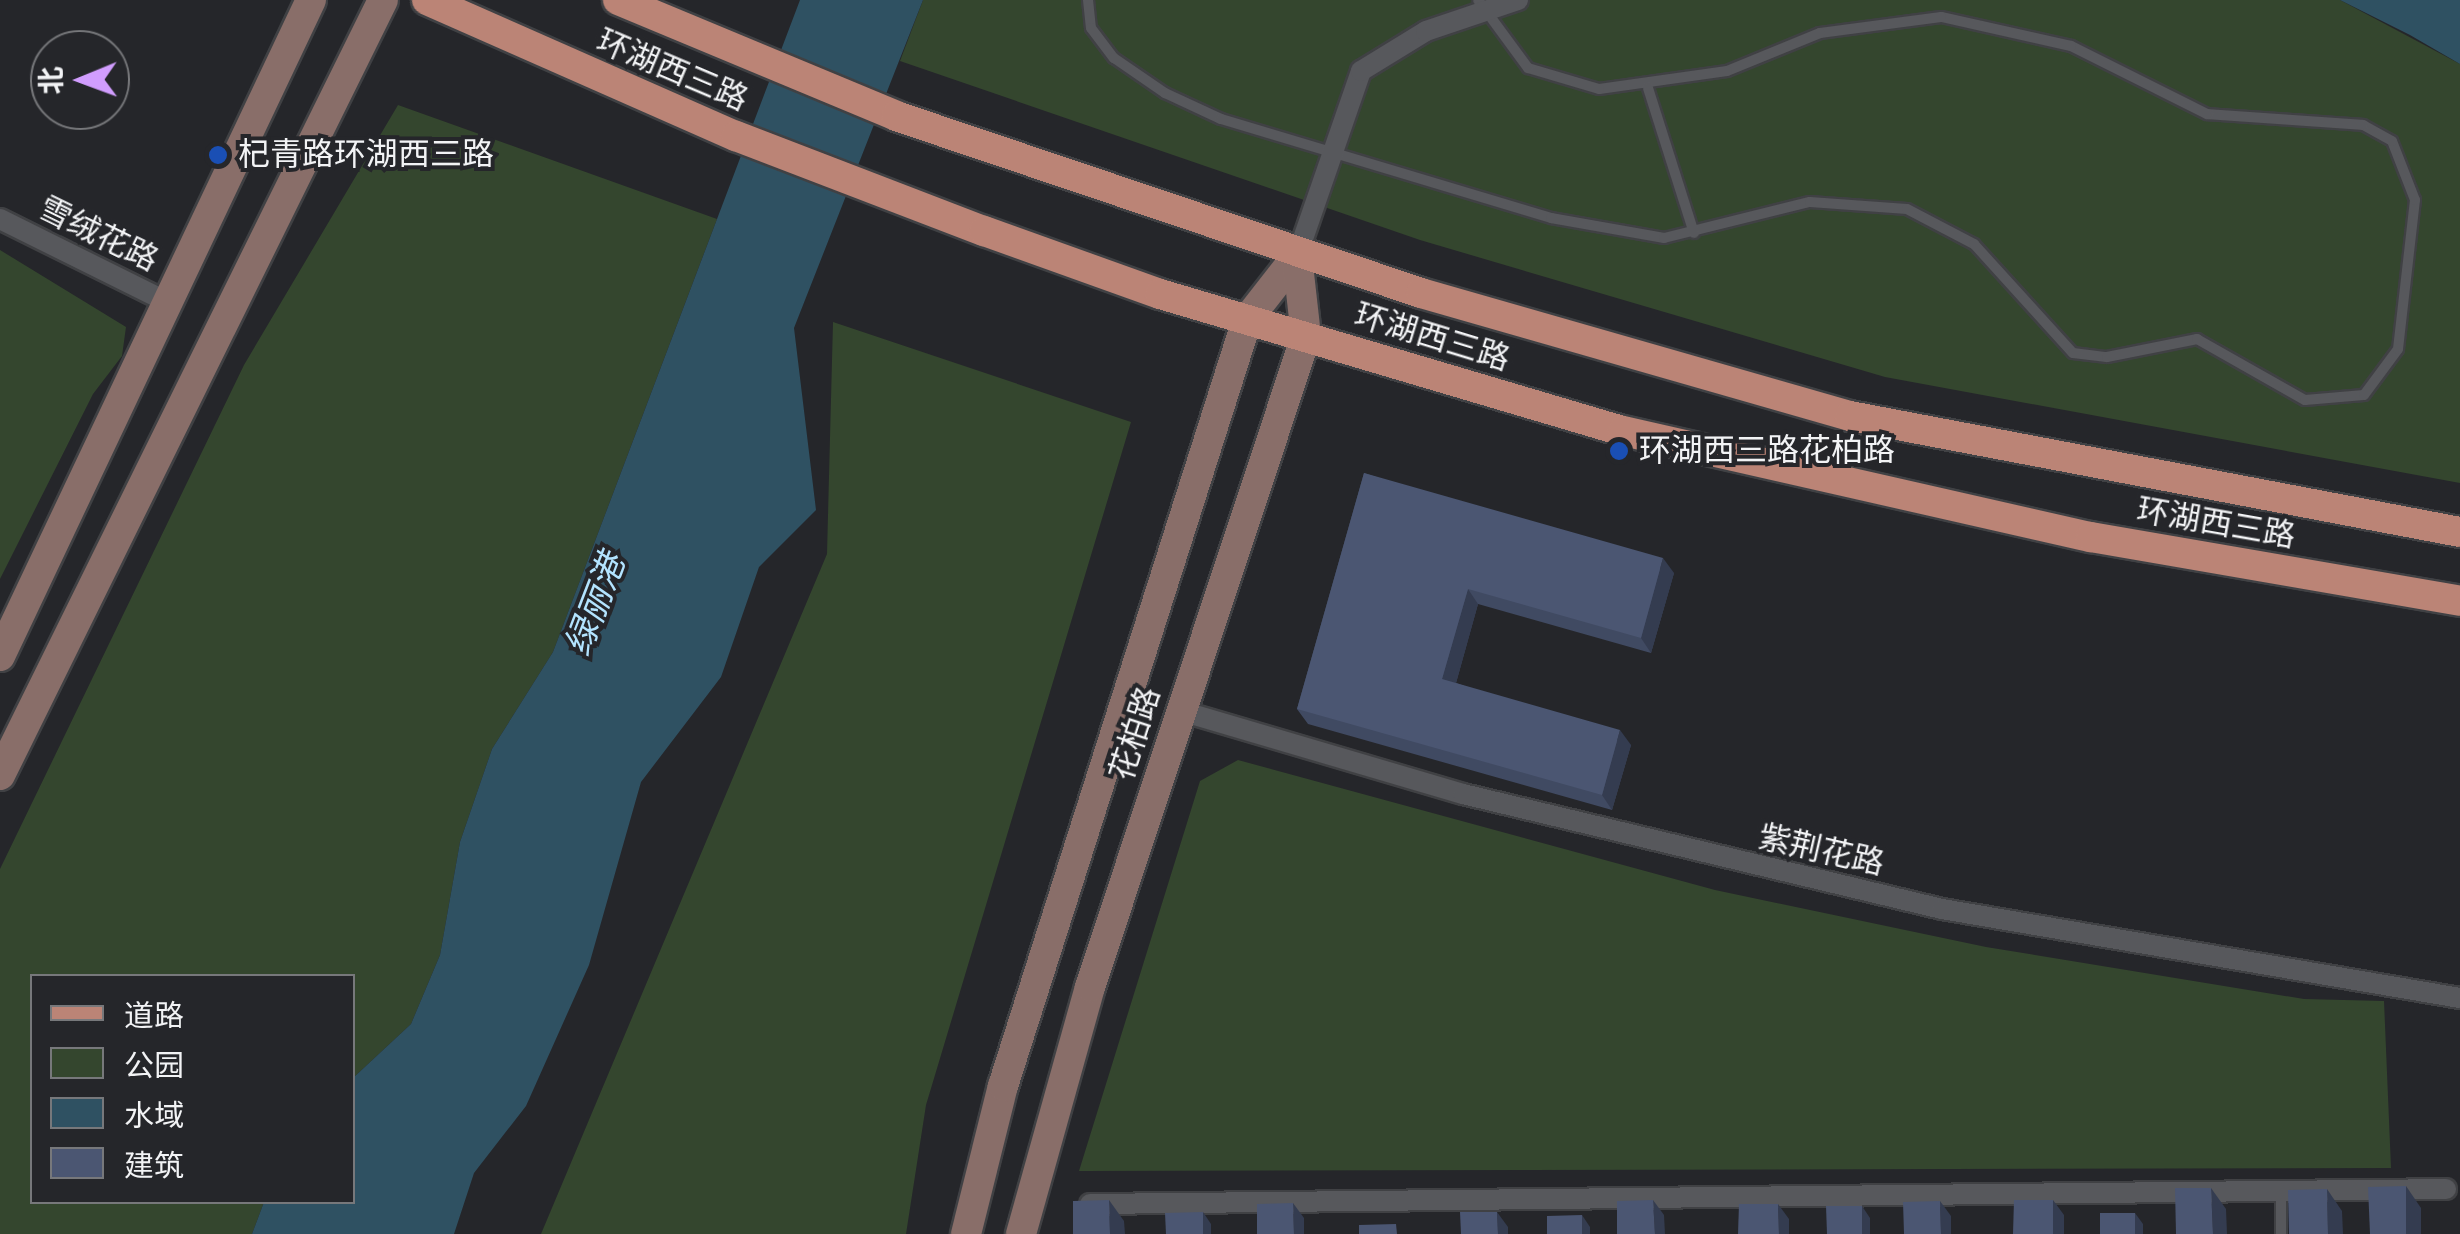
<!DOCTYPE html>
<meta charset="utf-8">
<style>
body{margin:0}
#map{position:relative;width:2460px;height:1234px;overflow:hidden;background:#25262a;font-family:Karla,"Noto Sans SC",sans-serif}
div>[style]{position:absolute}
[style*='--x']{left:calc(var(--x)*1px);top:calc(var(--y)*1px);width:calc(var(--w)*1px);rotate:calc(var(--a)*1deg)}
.green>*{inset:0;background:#34462e}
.water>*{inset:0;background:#2f5162}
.roads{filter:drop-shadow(2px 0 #404144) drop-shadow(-2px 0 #404144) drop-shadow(0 2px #404144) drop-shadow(0 -2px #404144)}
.lane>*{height:10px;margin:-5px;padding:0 5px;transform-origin:5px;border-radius:5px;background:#57585c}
.street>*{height:20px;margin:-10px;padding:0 10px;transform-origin:10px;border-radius:10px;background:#57585c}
.secondary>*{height:30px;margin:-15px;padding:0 15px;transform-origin:15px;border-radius:15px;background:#896e69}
.primary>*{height:30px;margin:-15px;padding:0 15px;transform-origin:15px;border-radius:15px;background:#bb8476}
.wall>*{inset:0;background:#404a62}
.shaded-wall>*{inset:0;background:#343c50}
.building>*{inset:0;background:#4b5672}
.dots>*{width:28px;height:28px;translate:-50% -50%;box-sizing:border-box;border:5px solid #25262a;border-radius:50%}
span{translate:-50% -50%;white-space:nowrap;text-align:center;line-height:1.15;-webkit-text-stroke:8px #25262a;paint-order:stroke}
.street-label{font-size:32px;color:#f2f3f5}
.poi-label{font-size:32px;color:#f2f3f5}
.left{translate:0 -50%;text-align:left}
.water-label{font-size:35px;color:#b3e4ff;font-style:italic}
.legend{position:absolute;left:30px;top:974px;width:325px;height:230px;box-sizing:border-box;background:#25262a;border:2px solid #77787b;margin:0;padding:12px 18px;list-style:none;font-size:30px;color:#f2f3f5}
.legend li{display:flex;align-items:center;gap:20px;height:50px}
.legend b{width:50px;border:2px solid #77787b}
.north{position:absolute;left:30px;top:30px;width:100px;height:100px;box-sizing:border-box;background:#25262a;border:2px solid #77787b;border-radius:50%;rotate:269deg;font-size:28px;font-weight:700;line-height:40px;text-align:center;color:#f2f3f5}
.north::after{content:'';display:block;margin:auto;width:35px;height:45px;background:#d19dfe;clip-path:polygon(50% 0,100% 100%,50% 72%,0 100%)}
</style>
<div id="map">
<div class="green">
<div style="clip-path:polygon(923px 0,2340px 0,2460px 64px,2460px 483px,1885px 377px,1420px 240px,900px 61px)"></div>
<div style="clip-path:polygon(398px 105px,717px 219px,553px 652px,492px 749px,460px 842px,440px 955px,411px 1024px,353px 1078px,352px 976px,32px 976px,32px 1202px,264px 1202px,252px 1234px,0 1234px,0 869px,244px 365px)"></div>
<div style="clip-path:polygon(0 250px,126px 327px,122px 356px,93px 394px,0 579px)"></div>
<div style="clip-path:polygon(833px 322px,1131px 422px,926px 1105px,906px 1234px,541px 1234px,827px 554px)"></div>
<div style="clip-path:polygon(1238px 760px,1715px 890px,1986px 947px,2304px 999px,2384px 1001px,2391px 1168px,1079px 1171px,1200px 781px)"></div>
</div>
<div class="water">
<div style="clip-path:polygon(800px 0,923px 0,794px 328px,816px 510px,759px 567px,721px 677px,641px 782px,589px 965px,526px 1106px,474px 1173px,454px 1234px,252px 1234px,264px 1202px,352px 1202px,353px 1078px,411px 1024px,440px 955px,460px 842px,492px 749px,553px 652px)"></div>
<div style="clip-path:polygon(2340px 0,2460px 0,2460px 64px,2410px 35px)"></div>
</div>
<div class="roads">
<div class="lane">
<div style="--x:1088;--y:0;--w:28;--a:84"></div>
<div style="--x:1091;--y:28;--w:38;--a:53"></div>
<div style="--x:1114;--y:58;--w:62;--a:34.5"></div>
<div style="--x:1165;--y:93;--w:62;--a:24.9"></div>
<div style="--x:1221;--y:119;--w:345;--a:16.7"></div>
<div style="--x:1551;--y:218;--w:115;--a:10"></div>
<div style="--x:1664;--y:238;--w:150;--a:-13.9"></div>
<div style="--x:1810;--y:202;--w:97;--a:4.1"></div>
<div style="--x:1907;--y:209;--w:76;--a:27.6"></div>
<div style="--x:1974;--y:244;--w:147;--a:47.8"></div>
<div style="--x:2073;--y:353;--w:34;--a:7"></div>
<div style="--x:2107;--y:357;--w:92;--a:-11.3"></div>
<div style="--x:2197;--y:339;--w:124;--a:29.5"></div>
<div style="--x:2305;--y:400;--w:59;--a:-4.8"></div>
<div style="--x:2364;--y:395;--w:57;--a:-53.5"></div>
<div style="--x:2398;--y:349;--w:150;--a:-83.5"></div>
<div style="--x:2415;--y:200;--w:63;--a:-111.3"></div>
<div style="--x:2392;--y:141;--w:33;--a:-151"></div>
<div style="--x:2363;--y:125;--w:156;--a:-176"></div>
<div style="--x:2207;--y:114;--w:152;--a:-153.4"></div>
<div style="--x:2071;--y:46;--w:133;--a:-167.4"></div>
<div style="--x:1941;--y:17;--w:122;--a:172.5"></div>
<div style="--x:1820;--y:33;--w:100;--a:157.8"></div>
<div style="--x:1727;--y:71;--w:129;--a:172"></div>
<div style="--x:1599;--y:89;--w:74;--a:-163.5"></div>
<div style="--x:1528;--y:68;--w:84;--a:-126.3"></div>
<div style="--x:1648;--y:88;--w:152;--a:72.4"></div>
<div style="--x:2281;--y:1191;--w:43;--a:90"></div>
</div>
<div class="street">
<div style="--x:0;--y:219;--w:189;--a:26.4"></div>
<div style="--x:1297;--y:256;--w:196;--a:-70.9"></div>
<div style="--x:1361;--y:71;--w:76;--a:-31.6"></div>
<div style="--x:1426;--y:31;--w:97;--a:-18.6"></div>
<div style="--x:1181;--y:711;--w:294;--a:16.4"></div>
<div style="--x:1463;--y:794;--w:493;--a:13.5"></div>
<div style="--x:1942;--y:909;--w:526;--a:9.75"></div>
<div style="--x:1090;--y:1204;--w:1356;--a:-0.63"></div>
</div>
<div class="secondary">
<div style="--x:0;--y:656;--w:726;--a:-64.64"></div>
<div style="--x:0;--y:775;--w:864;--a:-63.7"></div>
<div style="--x:966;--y:1234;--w:153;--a:-76"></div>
<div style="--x:1003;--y:1086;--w:804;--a:-72.33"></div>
<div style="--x:1247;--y:320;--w:81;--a:-52"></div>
<div style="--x:1021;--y:1234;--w:256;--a:-74.4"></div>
<div style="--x:1090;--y:987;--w:686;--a:-71.64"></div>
<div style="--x:1306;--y:336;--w:81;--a:-96.4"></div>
</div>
<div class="primary">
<div style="--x:427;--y:0;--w:338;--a:23.8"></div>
<div style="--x:736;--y:136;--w:266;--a:21"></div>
<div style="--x:984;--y:231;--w:187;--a:19.7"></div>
<div style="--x:1160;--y:294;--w:483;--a:16.5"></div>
<div style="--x:1623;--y:431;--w:480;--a:12.8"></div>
<div style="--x:2091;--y:537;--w:375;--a:9.8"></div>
<div style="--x:618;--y:0;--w:301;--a:22.6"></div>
<div style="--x:896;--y:116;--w:554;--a:18.63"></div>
<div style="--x:1421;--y:293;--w:446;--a:16"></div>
<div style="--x:1850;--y:416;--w:621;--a:10.77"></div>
</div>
</div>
<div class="wall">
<div style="clip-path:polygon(1364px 473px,1674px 573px,1651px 653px,1478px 604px,1456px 683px,1631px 745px,1612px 810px,1308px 724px,1297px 709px)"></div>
</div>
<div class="shaded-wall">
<div style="clip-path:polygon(1663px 558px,1674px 573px,1651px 653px,1641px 638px)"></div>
<div style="clip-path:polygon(1468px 589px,1478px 604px,1453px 694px,1442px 679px)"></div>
<div style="clip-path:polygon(1620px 730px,1631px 745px,1612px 810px,1602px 795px)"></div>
<div style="clip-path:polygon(2406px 1186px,2421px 1208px,2421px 1234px,2406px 1234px)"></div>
<div style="clip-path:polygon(2211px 1188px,2226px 1209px,2227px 1234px,2213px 1234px)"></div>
<div style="clip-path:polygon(2327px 1189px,2342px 1211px,2343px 1234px,2328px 1234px)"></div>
<div style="clip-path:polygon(1109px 1200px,1124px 1221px,1125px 1234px,1110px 1234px)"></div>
<div style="clip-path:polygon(1653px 1200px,1664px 1215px,1665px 1234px,1655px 1234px)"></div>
<div style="clip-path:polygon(2053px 1200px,2064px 1215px,2064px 1234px,2053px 1234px)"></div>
<div style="clip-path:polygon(1940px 1201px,1951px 1216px,1951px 1234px,1941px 1234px)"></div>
<div style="clip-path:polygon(1293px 1203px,1304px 1218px,1304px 1234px,1294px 1234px)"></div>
<div style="clip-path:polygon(1778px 1204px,1789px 1219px,1789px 1234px,1779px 1234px)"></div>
<div style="clip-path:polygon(1862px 1206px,1870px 1218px,1870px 1234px,1862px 1234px)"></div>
<div style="clip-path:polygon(1203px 1212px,1211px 1224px,1211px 1234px,1203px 1234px)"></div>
<div style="clip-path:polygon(1497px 1212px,1508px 1227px,1508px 1234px,1498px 1234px)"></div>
<div style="clip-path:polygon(2135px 1213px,2143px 1224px,2143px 1234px,2135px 1234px)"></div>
<div style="clip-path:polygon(1582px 1215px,1590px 1227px,1590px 1234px,1582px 1234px)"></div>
</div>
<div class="building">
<div style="clip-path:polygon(1364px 473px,1663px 558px,1641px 638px,1468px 589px,1442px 679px,1620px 730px,1602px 795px,1297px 709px)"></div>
<div style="clip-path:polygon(2406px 1186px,2406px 1234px,2370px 1234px,2368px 1187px)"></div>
<div style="clip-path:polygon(2175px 1188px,2211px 1188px,2213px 1234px,2176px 1234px)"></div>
<div style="clip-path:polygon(2327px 1189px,2328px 1234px,2289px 1234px,2288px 1190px)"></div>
<div style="clip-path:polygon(1109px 1200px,1110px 1234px,1073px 1234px,1073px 1201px)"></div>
<div style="clip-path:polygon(1653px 1200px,1655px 1234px,1617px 1234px,1617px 1201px)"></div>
<div style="clip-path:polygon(2014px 1200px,2053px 1200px,2053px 1234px,2013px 1234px)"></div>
<div style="clip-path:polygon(1940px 1201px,1941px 1234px,1904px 1234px,1903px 1202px)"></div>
<div style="clip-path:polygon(1293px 1203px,1294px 1234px,1257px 1234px,1257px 1204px)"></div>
<div style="clip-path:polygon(1739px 1204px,1778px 1204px,1779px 1234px,1738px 1234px)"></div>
<div style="clip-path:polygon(1826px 1206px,1862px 1206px,1862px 1234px,1827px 1234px)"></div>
<div style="clip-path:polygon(1203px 1212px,1203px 1234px,1166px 1234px,1165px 1213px)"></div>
<div style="clip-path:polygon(1460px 1212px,1497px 1212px,1498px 1234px,1461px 1234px)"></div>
<div style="clip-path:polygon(2100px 1213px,2135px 1213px,2135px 1234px,2100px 1234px)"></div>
<div style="clip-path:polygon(1582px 1215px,1582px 1234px,1547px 1234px,1547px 1216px)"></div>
<div style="clip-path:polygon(1396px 1224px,1397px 1234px,1359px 1234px,1359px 1225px)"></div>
</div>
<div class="dots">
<div style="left:218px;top:155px;background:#1a4fb4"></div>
<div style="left:1619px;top:451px;background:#1a4fb4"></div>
</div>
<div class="street-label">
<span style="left:672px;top:71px;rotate:23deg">环湖西三路</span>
<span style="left:98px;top:235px;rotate:26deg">雪绒花路</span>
<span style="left:1432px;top:338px;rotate:17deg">环湖西三路</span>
<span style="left:2216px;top:524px;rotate:10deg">环湖西三路</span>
<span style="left:1136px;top:734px;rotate:-72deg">花柏路</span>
<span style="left:1821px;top:851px;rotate:13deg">紫荆花路</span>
</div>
<div class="poi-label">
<span class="left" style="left:238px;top:155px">杞青路环湖西三路</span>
<span class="left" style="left:1639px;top:451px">环湖西三路花柏路</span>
</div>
<div class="water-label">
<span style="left:596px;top:605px;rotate:-69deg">绿丽港</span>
</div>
<ul class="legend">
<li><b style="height:12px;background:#bb8476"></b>道路</li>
<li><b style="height:28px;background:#34462e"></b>公园</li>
<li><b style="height:28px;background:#2f5162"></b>水域</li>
<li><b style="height:28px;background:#4b5672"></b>建筑</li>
</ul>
<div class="north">北</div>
</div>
